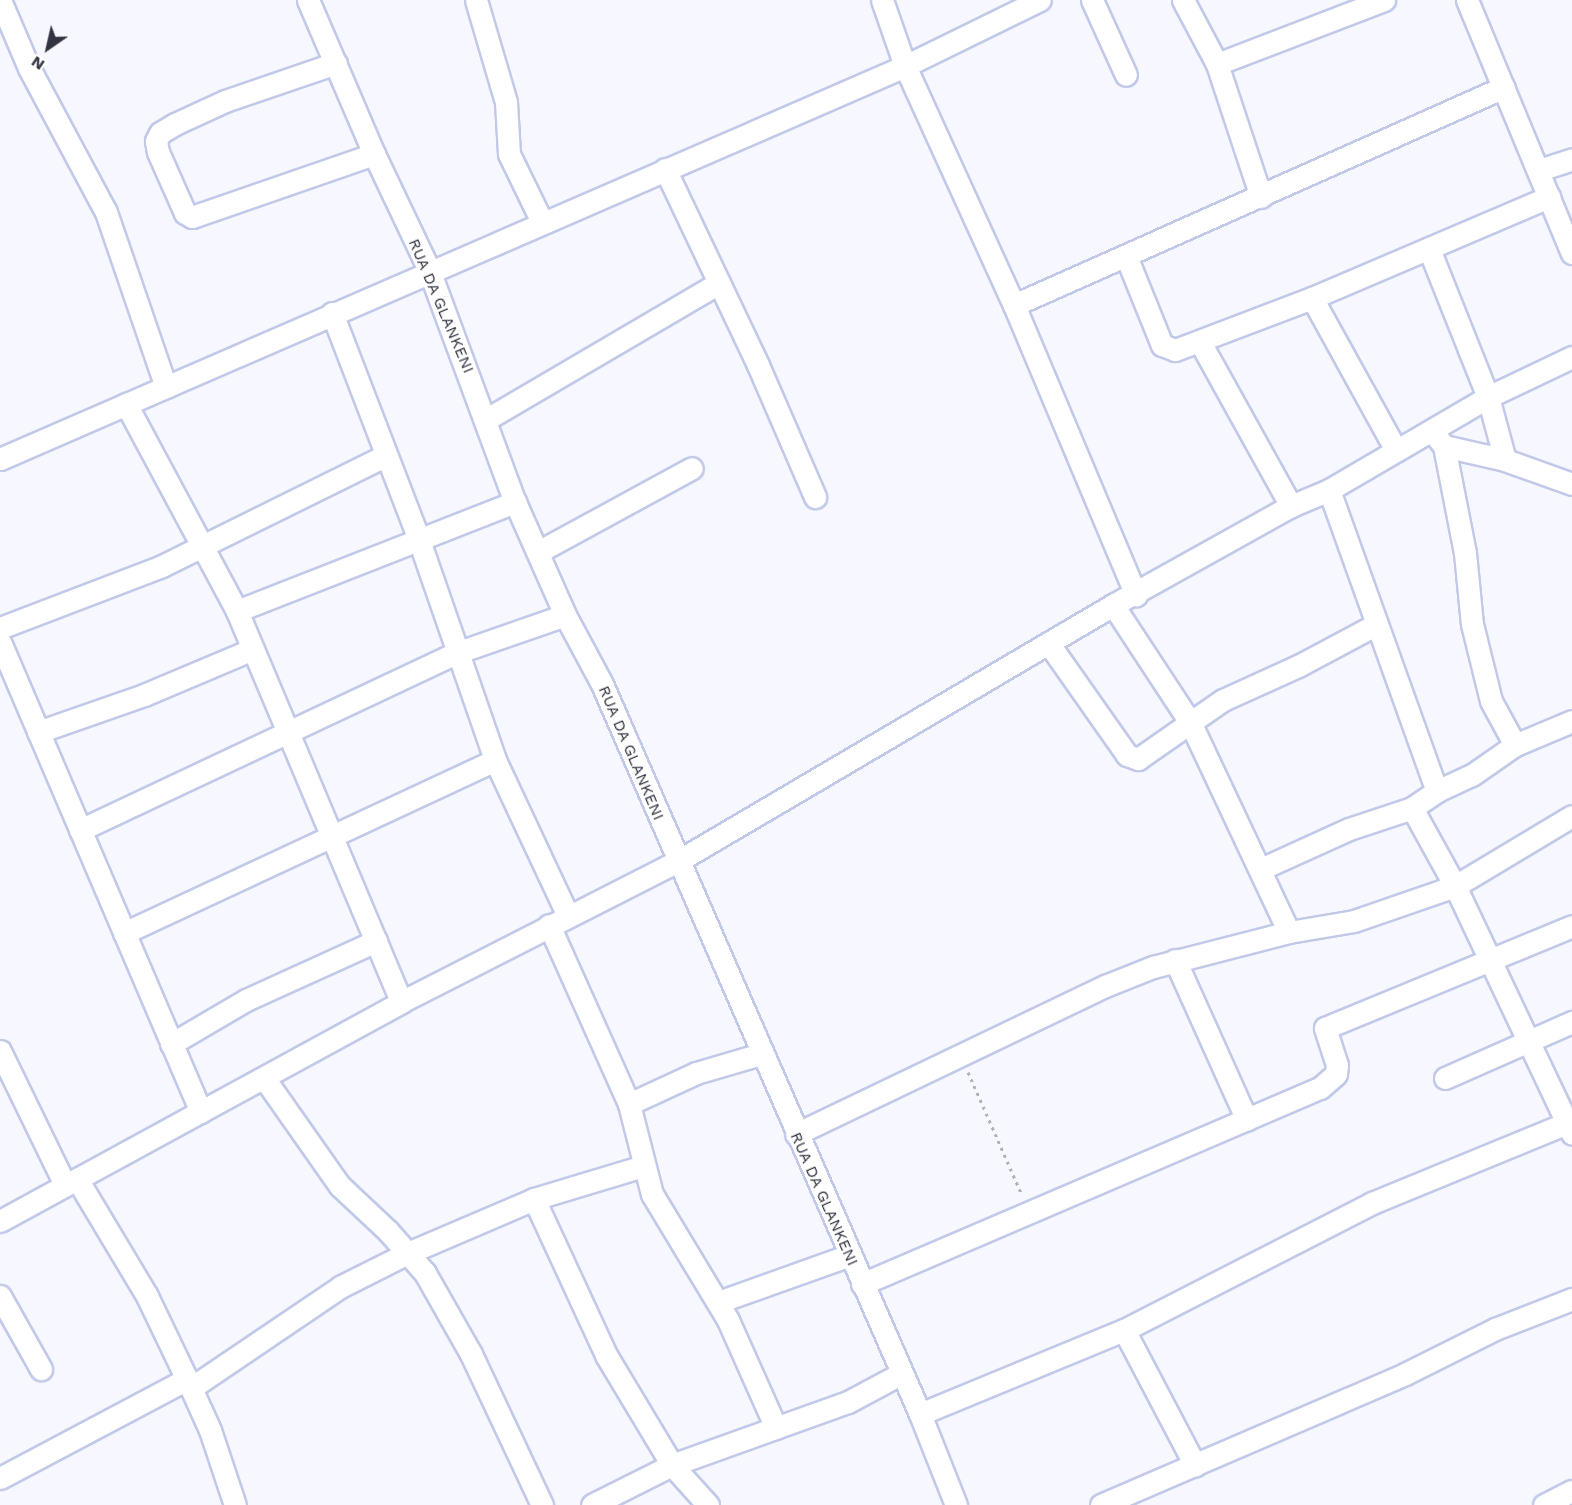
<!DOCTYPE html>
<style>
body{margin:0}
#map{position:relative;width:1572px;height:1505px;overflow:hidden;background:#f7f8ff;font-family:"Work Sans",sans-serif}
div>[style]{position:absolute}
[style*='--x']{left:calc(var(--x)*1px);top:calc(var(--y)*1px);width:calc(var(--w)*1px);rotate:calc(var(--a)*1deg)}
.path>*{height:3px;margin-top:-1.5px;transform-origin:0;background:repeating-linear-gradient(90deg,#b0b2bb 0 3px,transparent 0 7.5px)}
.roads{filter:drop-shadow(2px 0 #c2c9e8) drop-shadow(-2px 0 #c2c9e8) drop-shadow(0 2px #c2c9e8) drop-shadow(0 -2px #c2c9e8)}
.minor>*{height:21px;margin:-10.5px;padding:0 10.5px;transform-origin:10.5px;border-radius:10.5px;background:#fff}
span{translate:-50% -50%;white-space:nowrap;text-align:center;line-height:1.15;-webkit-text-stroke:5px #fff;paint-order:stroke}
.street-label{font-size:16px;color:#323541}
.north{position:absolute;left:18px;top:18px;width:60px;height:60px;-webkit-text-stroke:4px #fff;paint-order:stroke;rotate:214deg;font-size:16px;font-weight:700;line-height:24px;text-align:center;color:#323541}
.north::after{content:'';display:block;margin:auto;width:21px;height:27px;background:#323541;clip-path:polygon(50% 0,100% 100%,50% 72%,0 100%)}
</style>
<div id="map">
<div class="path">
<div style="--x:968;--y:1072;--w:134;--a:66.3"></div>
</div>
<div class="roads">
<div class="minor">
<div style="--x:0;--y:0;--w:74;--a:66.9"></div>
<div style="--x:29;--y:68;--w:163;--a:61.9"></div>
<div style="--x:106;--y:212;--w:185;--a:71.1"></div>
<div style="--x:308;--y:0;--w:168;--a:66.8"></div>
<div style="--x:374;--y:154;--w:128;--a:64.6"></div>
<div style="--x:429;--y:270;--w:247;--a:69.7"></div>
<div style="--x:515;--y:502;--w:124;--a:66.1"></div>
<div style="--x:565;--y:615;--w:78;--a:61.8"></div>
<div style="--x:602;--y:684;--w:796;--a:66.46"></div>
<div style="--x:920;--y:1414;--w:98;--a:68.4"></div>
<div style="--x:476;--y:0;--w:106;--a:73.6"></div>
<div style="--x:506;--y:102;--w:52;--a:86.7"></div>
<div style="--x:509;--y:154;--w:76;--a:64.1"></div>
<div style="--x:882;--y:0;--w:70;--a:70.8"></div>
<div style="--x:905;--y:66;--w:263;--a:65.5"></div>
<div style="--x:1014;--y:305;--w:315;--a:67.2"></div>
<div style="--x:1092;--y:0;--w:82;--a:65.6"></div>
<div style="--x:1183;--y:0;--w:72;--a:62"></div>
<div style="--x:1217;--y:64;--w:140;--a:71.7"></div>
<div style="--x:1467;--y:0;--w:274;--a:67.5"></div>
<div style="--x:336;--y:63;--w:117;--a:161.1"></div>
<div style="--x:225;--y:101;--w:55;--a:155.3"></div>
<div style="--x:175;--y:124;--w:17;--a:149"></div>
<div style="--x:160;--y:133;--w:9;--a:117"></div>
<div style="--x:156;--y:141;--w:11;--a:80"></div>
<div style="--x:158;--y:152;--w:67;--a:66.1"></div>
<div style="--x:185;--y:213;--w:8;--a:30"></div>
<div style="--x:192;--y:217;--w:193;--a:-19.1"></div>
<div style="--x:1217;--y:64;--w:179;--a:-21"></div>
<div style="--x:665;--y:169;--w:217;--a:64.6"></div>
<div style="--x:758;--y:365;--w:144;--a:66.6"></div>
<div style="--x:1539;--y:170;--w:35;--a:-18"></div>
<div style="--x:1429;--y:249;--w:159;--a:68.3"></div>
<div style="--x:1488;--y:397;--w:65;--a:74.9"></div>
<div style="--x:1126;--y:256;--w:96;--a:68"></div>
<div style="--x:1162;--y:345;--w:14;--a:21"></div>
<div style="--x:1175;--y:350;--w:147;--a:-20.8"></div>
<div style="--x:1312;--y:298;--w:258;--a:-23.1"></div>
<div style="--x:1312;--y:298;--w:174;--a:61.1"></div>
<div style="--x:1014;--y:305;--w:536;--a:-23.98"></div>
<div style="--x:332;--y:313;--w:243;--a:69"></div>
<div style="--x:419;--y:540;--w:233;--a:70.9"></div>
<div style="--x:495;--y:760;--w:172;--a:64.9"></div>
<div style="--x:1200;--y:342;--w:188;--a:61"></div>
<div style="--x:126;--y:404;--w:235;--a:61.8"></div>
<div style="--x:237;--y:611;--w:424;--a:67.2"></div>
<div style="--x:487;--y:419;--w:269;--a:-30.4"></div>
<div style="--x:1436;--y:436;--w:13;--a:51"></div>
<div style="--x:1444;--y:446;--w:63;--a:12.9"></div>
<div style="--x:1505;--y:460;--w:71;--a:19.7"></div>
<div style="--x:1444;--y:446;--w:109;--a:78.9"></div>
<div style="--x:1465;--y:553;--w:71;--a:84.4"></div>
<div style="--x:1472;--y:624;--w:79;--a:76.1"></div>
<div style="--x:1491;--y:701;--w:50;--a:61.4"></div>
<div style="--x:0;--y:459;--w:987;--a:-23.47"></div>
<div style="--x:905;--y:66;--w:150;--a:-26.1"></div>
<div style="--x:1329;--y:490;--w:320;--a:70.3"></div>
<div style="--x:538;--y:552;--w:175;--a:-28.6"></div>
<div style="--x:1113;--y:605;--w:140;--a:56.7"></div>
<div style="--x:1190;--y:722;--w:232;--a:64.8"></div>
<div style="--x:237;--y:611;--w:299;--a:-21.4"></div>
<div style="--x:0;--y:628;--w:173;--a:-20.9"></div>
<div style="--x:162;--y:566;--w:249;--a:-26.3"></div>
<div style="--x:0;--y:642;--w:511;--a:66.85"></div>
<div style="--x:1049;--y:644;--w:136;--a:54.9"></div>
<div style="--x:1127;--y:755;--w:12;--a:20"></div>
<div style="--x:1138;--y:759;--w:103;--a:-34.8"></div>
<div style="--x:1223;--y:700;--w:82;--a:-24.4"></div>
<div style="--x:1298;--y:666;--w:89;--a:-28"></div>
<div style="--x:38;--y:732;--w:112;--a:-19.2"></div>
<div style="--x:144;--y:695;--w:118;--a:-22.9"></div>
<div style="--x:1412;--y:808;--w:89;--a:61.1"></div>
<div style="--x:1455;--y:886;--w:274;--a:64.7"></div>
<div style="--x:80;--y:830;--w:419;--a:-25.2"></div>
<div style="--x:459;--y:652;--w:112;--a:-19.2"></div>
<div style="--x:1263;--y:868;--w:94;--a:-24.4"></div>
<div style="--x:1349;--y:829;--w:66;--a:-18.4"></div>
<div style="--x:1412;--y:808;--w:30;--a:-34"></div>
<div style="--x:1437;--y:791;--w:38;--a:-25"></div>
<div style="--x:1472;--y:775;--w:52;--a:-34.9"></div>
<div style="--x:1515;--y:745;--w:62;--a:-22.8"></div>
<div style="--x:549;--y:925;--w:196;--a:65.9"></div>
<div style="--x:629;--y:1104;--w:93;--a:75.7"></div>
<div style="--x:652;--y:1194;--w:147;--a:58.9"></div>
<div style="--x:728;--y:1320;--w:118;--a:66"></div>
<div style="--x:124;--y:933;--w:409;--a:-25"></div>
<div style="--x:1175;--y:960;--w:175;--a:65.8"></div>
<div style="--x:171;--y:1044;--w:87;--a:-30.4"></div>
<div style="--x:246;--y:1000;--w:143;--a:-24.4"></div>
<div style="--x:0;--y:1051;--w:149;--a:64.1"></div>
<div style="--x:264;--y:1078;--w:132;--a:54.9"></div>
<div style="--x:340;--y:1186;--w:66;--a:43.2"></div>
<div style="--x:388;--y:1231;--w:56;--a:48.6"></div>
<div style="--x:425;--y:1273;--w:93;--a:60.4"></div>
<div style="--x:471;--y:1354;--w:167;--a:64.8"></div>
<div style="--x:1445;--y:1078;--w:139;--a:-23.8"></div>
<div style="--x:629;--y:1104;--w:74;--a:-24.8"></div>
<div style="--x:696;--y:1073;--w:68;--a:-16.3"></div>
<div style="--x:796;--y:1134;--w:343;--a:-25.6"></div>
<div style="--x:1105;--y:986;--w:52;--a:-21.6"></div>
<div style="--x:1153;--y:967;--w:140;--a:-14.4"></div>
<div style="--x:1289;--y:932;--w:66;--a:-9.6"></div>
<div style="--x:1354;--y:921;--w:107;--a:-19.1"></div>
<div style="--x:1455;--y:886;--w:136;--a:-30.9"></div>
<div style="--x:77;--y:1179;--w:136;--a:59.1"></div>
<div style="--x:147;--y:1296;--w:102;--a:64.4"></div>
<div style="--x:191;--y:1388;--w:46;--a:65.7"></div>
<div style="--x:210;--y:1430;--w:79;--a:71.6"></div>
<div style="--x:534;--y:1199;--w:172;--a:65.2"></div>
<div style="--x:606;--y:1355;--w:128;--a:59"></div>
<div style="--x:672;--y:1465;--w:54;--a:48"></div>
<div style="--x:0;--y:1221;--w:457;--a:-28.6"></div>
<div style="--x:401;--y:1002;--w:311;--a:-27"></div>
<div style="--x:678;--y:861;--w:505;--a:-30.48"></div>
<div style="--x:1113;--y:605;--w:204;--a:-29.1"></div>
<div style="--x:1291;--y:506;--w:41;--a:-22.8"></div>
<div style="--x:1329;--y:490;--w:184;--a:-30.3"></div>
<div style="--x:1488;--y:397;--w:93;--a:-25.5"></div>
<div style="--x:862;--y:1284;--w:498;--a:-23.2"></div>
<div style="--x:1320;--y:1088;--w:21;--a:-41"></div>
<div style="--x:1336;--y:1074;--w:9;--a:-84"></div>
<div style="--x:1337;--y:1065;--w:39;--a:-108"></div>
<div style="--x:1325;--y:1028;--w:267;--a:-22.4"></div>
<div style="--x:0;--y:1296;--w:84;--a:60.7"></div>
<div style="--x:718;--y:1302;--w:140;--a:-19.6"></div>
<div style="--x:1124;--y:1330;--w:153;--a:62.3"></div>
<div style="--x:191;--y:1388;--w:180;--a:-34.1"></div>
<div style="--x:340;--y:1287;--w:76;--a:-26.6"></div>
<div style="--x:408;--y:1253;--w:137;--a:-23.2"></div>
<div style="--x:534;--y:1199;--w:114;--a:-16.8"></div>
<div style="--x:920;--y:1414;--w:221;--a:-22.4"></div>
<div style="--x:1124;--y:1330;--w:279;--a:-27.1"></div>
<div style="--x:1372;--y:1203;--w:216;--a:-22.3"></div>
<div style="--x:0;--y:1478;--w:212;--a:-27.9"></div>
<div style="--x:592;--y:1505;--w:89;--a:-26.6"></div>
<div style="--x:672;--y:1465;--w:187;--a:-19.7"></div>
<div style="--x:848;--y:1402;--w:61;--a:-28.2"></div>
<div style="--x:1101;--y:1505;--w:331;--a:-23.3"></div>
<div style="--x:1405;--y:1374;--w:101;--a:-26.6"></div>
<div style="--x:1495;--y:1329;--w:83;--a:-21.3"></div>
<div style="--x:1544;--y:1505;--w:31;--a:-27"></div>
</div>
</div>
<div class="street-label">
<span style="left:441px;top:306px;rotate:67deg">RUA DA GLANKENI</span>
<span style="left:631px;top:753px;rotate:67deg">RUA DA GLANKENI</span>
<span style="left:824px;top:1199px;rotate:66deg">RUA DA GLANKENI</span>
</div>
<div class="north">N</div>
</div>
